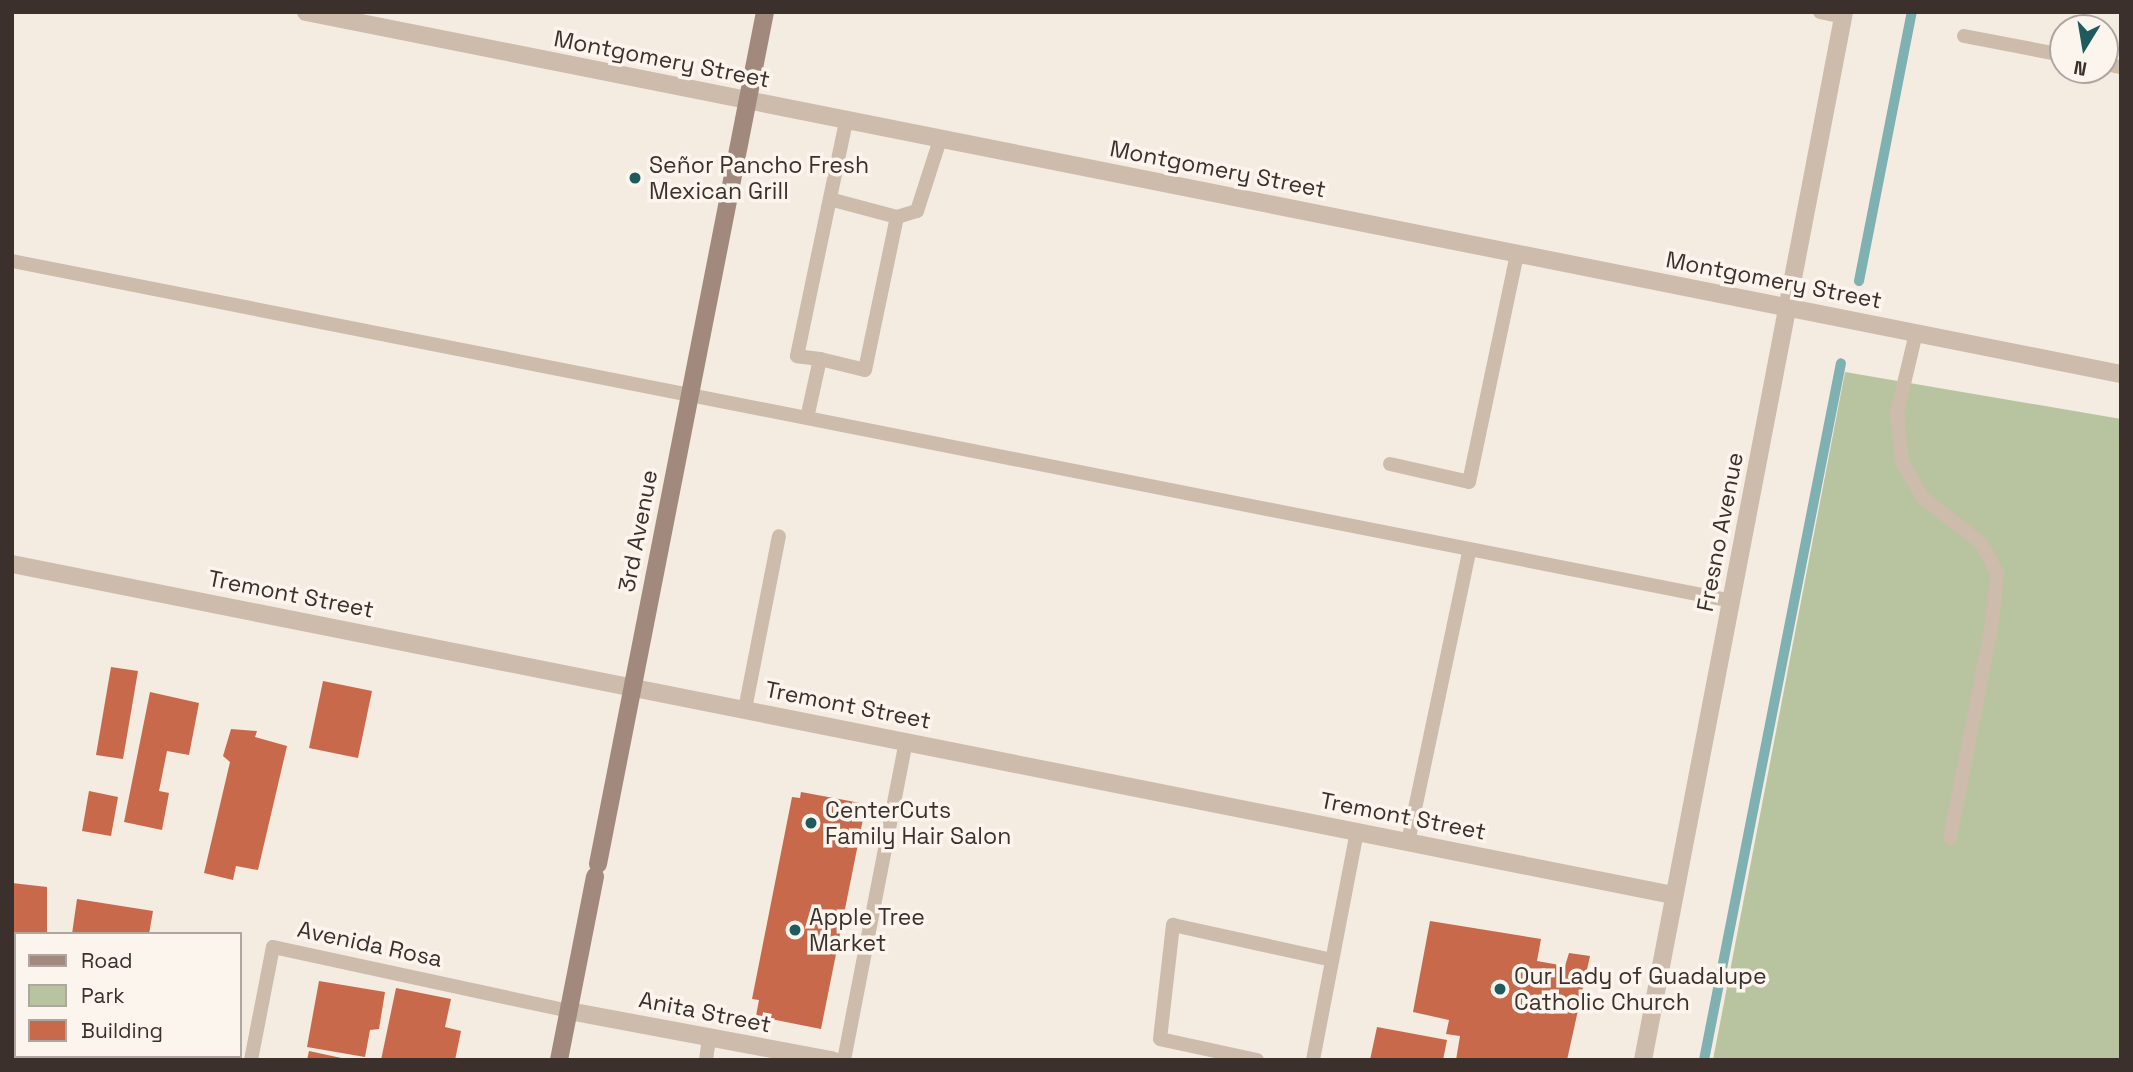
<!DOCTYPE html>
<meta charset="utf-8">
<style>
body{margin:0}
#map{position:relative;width:2133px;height:1072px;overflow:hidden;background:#f4ebe1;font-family:"Space Grotesk",sans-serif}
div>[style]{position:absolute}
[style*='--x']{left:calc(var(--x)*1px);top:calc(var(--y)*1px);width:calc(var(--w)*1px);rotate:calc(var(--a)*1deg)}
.green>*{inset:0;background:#b8c4a0}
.stream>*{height:10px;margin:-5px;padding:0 5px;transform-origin:5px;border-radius:5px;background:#7fb0b2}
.building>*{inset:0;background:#c8694b}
.service>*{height:14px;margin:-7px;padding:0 7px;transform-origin:7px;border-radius:7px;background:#cdbbac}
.minor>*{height:18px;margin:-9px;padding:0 9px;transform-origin:9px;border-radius:9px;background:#cdbbac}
.tertiary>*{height:18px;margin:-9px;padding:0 9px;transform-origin:9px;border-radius:9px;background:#cdbbac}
.secondary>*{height:18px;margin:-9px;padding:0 9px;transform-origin:9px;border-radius:9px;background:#a18a7d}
.dots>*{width:19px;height:19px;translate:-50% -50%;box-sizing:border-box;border:4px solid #fbf5ee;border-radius:50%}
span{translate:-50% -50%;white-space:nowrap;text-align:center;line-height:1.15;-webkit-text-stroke:7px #fbf5ee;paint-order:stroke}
.street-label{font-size:23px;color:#3b302b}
.poi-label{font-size:23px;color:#3b302b}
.left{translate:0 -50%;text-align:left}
.frame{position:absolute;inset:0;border:14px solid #3b302b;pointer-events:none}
.legend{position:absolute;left:14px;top:932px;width:228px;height:126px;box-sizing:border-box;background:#fbf5ee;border:2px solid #aea6a0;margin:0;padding:9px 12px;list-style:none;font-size:21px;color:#3b302b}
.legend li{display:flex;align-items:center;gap:14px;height:35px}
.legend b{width:35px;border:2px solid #aea6a0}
.north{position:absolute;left:2049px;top:14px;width:70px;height:70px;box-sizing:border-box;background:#fbf5ee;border:2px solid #aea6a0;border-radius:50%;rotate:191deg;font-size:19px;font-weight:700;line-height:28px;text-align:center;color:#3b302b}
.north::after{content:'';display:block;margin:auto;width:24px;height:32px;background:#1f5a5e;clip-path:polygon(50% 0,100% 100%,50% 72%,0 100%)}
</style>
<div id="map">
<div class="green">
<div style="clip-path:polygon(1845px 372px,2121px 419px,2121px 1060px,1713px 1060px)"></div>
</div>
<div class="stream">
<div style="--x:1859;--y:281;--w:274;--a:-78.9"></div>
<div style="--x:1704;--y:1060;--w:710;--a:-78.88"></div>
</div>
<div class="building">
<div style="clip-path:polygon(111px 667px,138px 671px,123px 759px,96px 755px)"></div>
<div style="clip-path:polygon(323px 681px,372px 691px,358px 758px,309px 748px)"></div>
<div style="clip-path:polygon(150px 692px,199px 703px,189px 755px,167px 751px,159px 791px,169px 793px,162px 830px,124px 822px)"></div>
<div style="clip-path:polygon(231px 729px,257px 731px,255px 737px,287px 746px,258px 870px,236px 866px,233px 880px,204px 873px,230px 762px,223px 756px)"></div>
<div style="clip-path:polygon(89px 791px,118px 797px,111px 836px,82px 831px)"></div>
<div style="clip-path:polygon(801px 792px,866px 804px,821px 1029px,756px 1016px,759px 1000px,752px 999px,792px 797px,800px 798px)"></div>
<div style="clip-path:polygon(12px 883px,47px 887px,47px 934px,16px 934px,16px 977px)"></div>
<div style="clip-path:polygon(77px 899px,153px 911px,149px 934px,72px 934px)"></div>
<div style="clip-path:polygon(1430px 921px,1541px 939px,1537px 961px,1565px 966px,1569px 953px,1590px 956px,1567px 1060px,1456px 1060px,1460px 1036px,1446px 1034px,1449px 1020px,1413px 1012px)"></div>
<div style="clip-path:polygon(319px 981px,385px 992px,379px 1029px,370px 1030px,365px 1057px,307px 1047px)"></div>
<div style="clip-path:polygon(396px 988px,451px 999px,445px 1027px,461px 1031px,455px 1060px,381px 1060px)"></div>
<div style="clip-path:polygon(1377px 1027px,1447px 1040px,1443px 1060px,1370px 1060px)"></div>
<div style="clip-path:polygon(12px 1041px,16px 1056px,80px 1060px,14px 1060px)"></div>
<div style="clip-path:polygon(309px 1051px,346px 1059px,345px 1060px,307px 1060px)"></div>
<div style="clip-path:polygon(150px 1056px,216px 1056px,149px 1060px)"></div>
</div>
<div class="service">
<div style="--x:1820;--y:12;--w:24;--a:12"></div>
<div style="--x:1964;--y:36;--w:101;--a:10.9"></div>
<div style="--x:2105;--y:64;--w:16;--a:11"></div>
<div style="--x:897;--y:217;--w:21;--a:-17"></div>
<div style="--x:917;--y:211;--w:75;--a:-72.1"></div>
<div style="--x:12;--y:261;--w:1753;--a:11.18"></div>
<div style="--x:1916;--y:333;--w:82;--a:103.4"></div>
<div style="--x:1897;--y:413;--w:49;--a:84.2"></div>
<div style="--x:1902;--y:462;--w:42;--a:59.7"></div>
<div style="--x:1923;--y:498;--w:75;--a:37.9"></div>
<div style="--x:1982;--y:544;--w:33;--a:63"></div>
<div style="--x:1997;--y:573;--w:51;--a:95.6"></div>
<div style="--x:1992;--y:624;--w:218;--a:101.1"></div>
<div style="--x:820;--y:359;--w:46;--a:13.7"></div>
<div style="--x:865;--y:370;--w:156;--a:-78.2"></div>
<div style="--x:897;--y:217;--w:69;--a:-165"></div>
<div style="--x:807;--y:418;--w:60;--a:-77.6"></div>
<div style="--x:820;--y:359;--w:23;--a:-173"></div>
<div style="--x:797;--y:356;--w:240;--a:-78.2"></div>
<div style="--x:1390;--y:464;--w:81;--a:12.8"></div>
<div style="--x:1469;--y:482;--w:233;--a:-78.1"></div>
<div style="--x:745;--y:709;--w:176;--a:-78.9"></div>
<div style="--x:1408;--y:842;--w:299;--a:-78.1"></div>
<div style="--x:12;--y:1015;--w:4;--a:14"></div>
<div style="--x:251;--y:1060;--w:115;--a:-79"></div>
<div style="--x:273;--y:947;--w:303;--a:12.2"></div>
<div style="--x:706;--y:1060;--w:22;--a:-82"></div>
<div style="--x:844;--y:1060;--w:325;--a:-79"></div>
<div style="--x:1257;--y:1060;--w:99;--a:-167.8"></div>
<div style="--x:1160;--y:1039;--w:115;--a:-83.5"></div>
<div style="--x:1173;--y:925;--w:163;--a:12.4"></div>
<div style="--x:1313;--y:1060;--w:232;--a:-79.1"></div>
</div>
<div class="minor">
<div style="--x:306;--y:12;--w:1851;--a:11.28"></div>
<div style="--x:12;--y:564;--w:1694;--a:11.27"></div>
<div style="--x:1643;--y:1060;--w:1067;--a:-79.14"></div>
</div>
<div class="tertiary">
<div style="--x:569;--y:1011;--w:268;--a:10.6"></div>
</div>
<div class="secondary">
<div style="--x:598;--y:864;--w:868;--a:-78.91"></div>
<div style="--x:559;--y:1060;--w:187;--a:-78.9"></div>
</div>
<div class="dots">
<div style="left:635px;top:178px;background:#1f5a5e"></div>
<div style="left:811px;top:823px;background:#1f5a5e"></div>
<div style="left:795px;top:930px;background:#1f5a5e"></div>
<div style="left:1500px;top:989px;background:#1f5a5e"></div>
</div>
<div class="street-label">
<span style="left:662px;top:59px;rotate:11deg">Montgomery Street</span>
<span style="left:1218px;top:169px;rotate:11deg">Montgomery Street</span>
<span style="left:1774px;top:280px;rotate:11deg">Montgomery Street</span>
<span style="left:638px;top:531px;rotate:-79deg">3rd Avenue</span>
<span style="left:1720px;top:532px;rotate:-79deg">Fresno Avenue</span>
<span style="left:291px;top:594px;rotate:11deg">Tremont Street</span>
<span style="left:848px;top:705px;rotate:11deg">Tremont Street</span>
<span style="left:1403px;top:816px;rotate:11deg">Tremont Street</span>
<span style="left:370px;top:944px;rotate:12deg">Avenida Rosa</span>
<span style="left:705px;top:1012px;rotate:11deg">Anita Street</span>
</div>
<div class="poi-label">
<span class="left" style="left:649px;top:178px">Señor Pancho Fresh<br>Mexican Grill</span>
<span class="left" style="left:825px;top:823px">CenterCuts<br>Family Hair Salon</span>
<span class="left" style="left:809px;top:930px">Apple Tree<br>Market</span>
<span class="left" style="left:1514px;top:989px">Our Lady of Guadalupe<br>Catholic Church</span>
</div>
<div class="frame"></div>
<ul class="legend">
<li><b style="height:9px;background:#a18a7d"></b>Road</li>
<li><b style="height:19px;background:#b8c4a0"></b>Park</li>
<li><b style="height:19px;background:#c8694b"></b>Building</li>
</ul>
<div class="north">N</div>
</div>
